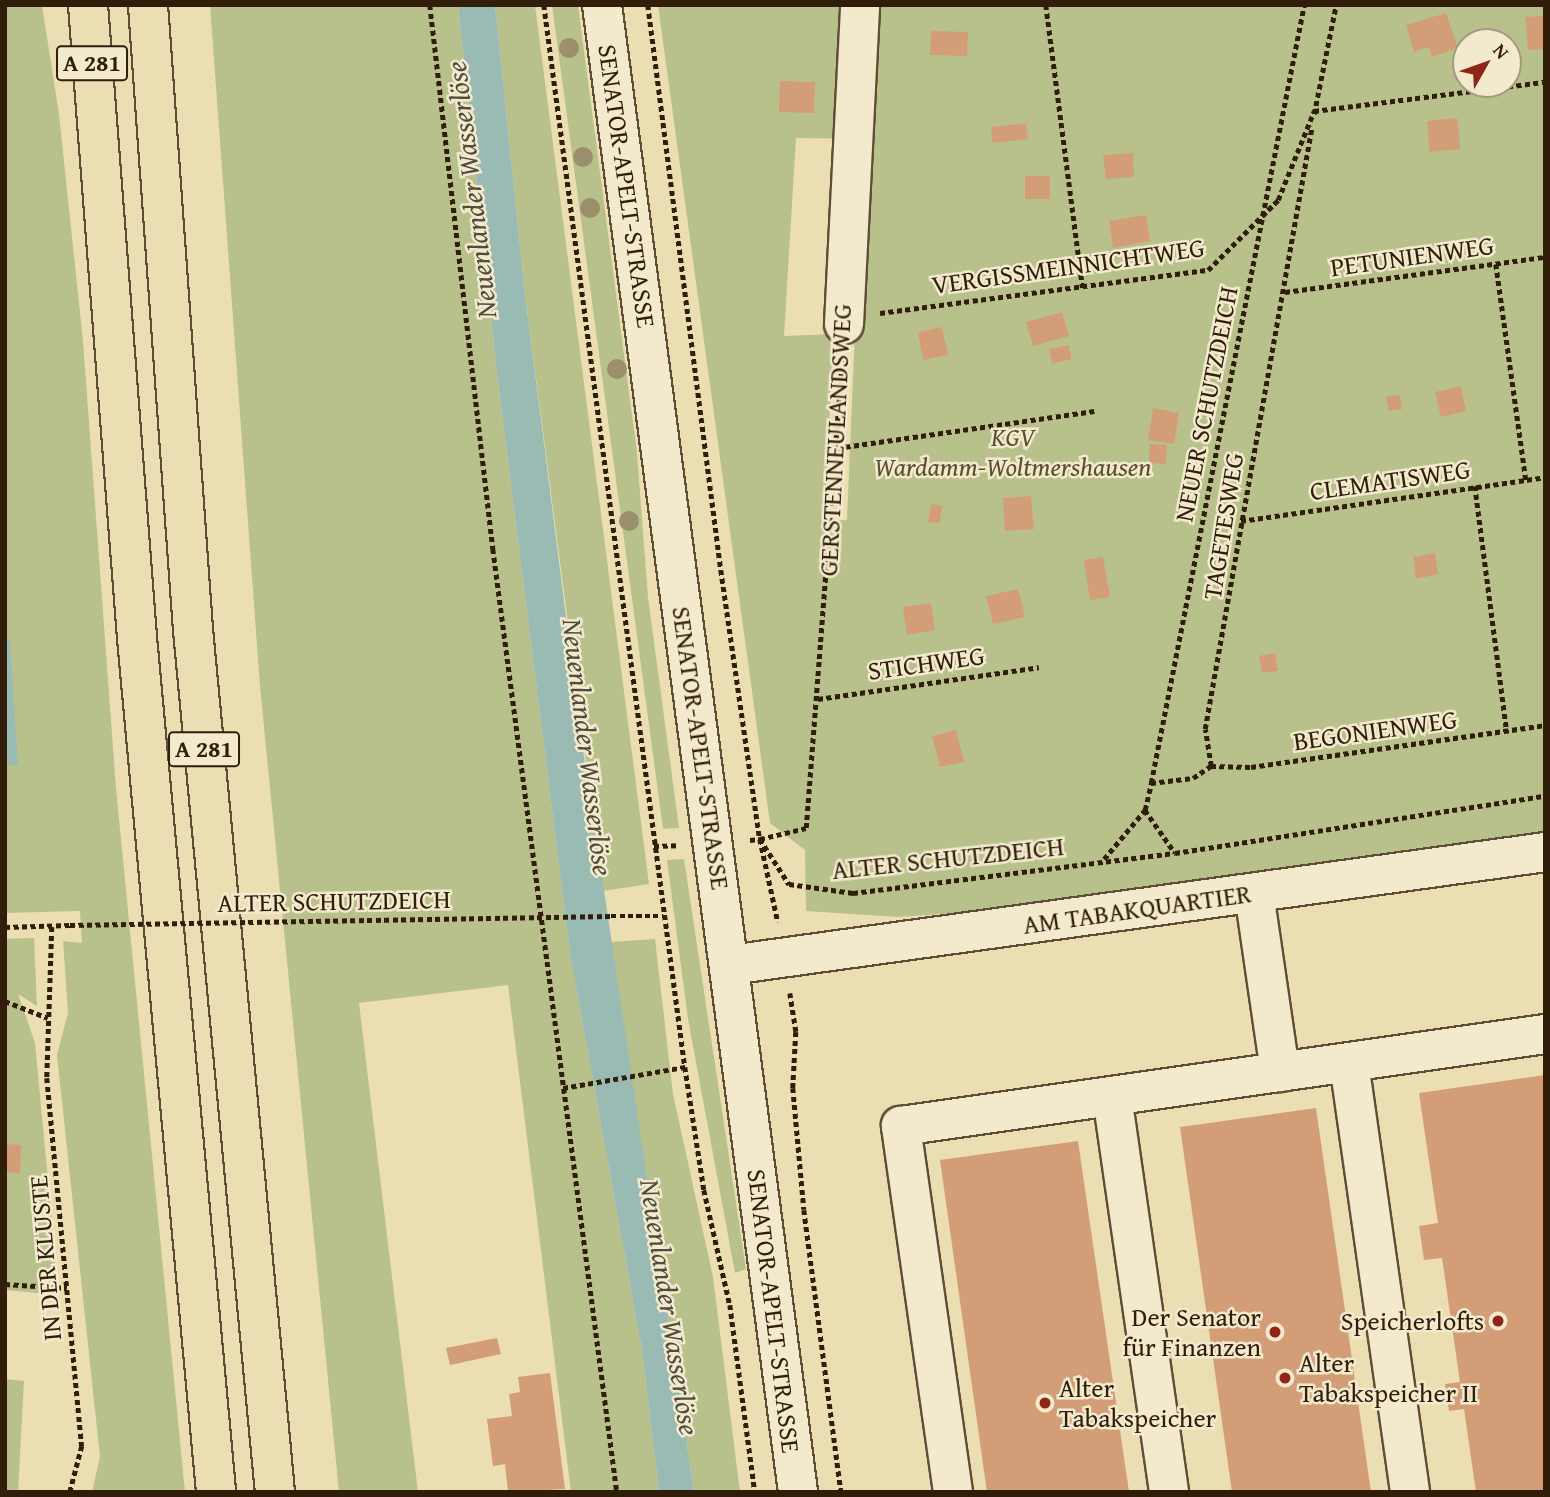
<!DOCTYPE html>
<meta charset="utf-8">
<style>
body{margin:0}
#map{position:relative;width:1550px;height:1497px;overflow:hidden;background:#ecdeb3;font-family:"Gentium Book Plus",serif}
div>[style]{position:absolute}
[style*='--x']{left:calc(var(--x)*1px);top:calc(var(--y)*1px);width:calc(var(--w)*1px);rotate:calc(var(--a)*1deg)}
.green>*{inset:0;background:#b8c18c}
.water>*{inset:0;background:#9abbb4}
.stream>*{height:10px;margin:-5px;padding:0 5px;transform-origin:5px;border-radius:5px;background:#9abbb4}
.building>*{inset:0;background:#d39d78}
.path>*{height:4.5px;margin-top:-2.25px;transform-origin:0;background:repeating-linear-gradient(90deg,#301e0b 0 5px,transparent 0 8.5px)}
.roads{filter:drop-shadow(2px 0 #5f4e35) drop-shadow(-2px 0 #5f4e35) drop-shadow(0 2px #5f4e35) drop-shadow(0 -2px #5f4e35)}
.minor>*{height:38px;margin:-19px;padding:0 19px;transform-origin:19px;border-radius:19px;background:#f3eace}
.highway>*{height:38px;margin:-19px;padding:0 19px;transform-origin:19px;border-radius:19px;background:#ecdeb3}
.path-bridge>*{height:4.5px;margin-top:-2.25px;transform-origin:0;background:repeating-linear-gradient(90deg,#301e0b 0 5px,transparent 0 8.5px)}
.trees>*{width:20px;height:20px;margin:-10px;border-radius:50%;background:#9b8f6c}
.dots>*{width:19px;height:19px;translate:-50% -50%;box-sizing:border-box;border:4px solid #f3eace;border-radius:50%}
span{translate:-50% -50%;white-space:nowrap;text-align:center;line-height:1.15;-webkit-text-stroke:5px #f3eace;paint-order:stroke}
.shield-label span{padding:2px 5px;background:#f3eace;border:2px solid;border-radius:5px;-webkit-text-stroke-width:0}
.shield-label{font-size:24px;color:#301e0b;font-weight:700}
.street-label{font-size:26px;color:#301e0b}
.park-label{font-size:26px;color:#594f32;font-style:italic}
.poi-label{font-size:26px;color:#301e0b}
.right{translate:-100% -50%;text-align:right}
.left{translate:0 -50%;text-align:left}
.water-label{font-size:28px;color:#504d3e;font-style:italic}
.frame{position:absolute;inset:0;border:7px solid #301e0b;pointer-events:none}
.north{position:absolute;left:1452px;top:28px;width:70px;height:70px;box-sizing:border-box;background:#f3eace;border:2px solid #a59880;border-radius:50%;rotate:50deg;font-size:19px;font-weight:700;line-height:28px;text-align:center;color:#301e0b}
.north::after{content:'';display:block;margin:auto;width:24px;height:32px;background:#8f2418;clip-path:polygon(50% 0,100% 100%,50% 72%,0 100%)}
</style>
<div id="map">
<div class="green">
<div style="clip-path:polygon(5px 5px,42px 5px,59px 114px,83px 341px,116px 788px,185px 1492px,92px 1492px,100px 1457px,57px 1055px,68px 1013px,63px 941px,82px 943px,80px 911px,5px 913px)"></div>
<div style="clip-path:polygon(210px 5px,458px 5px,497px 374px,570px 952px,642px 1351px,659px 1492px,571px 1492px,508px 985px,359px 1003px,418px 1492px,339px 1492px,260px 686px)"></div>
<div style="clip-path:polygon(495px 5px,535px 5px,649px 884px,603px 891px,525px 294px)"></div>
<div style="clip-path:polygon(552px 5px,578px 5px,637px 453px,648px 597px,679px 828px,663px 829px)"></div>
<div style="clip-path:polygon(evenodd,658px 5px,1545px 5px,1545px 835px,1064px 906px,897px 917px,806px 911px,805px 850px,770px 823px,658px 5px,1466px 42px,1508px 42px,1508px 84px,1466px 84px,1466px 42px,658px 5px,796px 138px,863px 139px,847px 520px,825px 521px,833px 334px,784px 336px,796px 138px)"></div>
<div style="clip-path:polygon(684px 859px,746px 1269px,735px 1273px,688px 1019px,667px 860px)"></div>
<div style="clip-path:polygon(34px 938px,37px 1006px,18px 994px,35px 1043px,59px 1295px,5px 1290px,5px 939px)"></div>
<div style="clip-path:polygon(655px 939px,673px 1094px,713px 1277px,740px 1492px,694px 1492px,611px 942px)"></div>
<div style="clip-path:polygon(5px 1379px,24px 1381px,18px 1492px,5px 1492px)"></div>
</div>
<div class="water">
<div style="clip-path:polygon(458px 5px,495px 5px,525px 294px,582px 743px,694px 1492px,659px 1492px,642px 1351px,570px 953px,497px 374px)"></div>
</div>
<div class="stream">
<div style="--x:5;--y:642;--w:119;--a:86.2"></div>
</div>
<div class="building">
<div style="clip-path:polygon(1446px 13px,1458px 48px,1432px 57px,1429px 47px,1414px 52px,1406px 25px)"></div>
<div style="clip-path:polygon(1545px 16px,1545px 49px,1528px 50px,1525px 17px)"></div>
<div style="clip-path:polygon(931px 31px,968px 32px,967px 56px,930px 55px)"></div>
<div style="clip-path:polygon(780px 81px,815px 82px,814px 113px,779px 112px)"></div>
<div style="clip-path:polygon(1457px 118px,1460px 149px,1430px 152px,1427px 121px)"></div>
<div style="clip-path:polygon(1026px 123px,1028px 139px,992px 143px,991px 127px)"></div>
<div style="clip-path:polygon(1133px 153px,1134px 177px,1106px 179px,1103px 155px)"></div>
<div style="clip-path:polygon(1025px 176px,1050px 176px,1050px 199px,1025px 199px)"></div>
<div style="clip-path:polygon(1146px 215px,1150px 241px,1113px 248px,1109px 221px)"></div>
<div style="clip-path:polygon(1062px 312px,1069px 336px,1033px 346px,1026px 322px)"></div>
<div style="clip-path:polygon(942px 327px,948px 355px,923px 360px,918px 332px)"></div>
<div style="clip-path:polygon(1068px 345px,1072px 359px,1052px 364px,1049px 349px)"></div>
<div style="clip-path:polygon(1461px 386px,1466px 411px,1441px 417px,1435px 392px)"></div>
<div style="clip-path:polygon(1400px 395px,1402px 409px,1389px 411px,1386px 397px)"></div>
<div style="clip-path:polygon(1153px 408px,1179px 413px,1174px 444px,1148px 440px)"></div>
<div style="clip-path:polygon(1150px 444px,1167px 445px,1166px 464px,1149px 463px)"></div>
<div style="clip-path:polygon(1031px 496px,1034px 529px,1005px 531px,1003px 498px)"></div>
<div style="clip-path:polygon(931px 504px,942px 506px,940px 523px,928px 522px)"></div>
<div style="clip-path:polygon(1435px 553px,1438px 574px,1416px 579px,1413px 557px)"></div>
<div style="clip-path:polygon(1103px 557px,1110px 597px,1090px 600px,1084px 560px)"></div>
<div style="clip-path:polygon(1018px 589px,1025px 617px,993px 624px,986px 596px)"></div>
<div style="clip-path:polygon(931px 603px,935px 630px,907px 635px,903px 607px)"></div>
<div style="clip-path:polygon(1275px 653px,1278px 671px,1262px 673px,1259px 656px)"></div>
<div style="clip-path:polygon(956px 730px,964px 762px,940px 767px,932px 736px)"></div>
<div style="clip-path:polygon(1545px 1075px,1545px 1492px,1476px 1492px,1464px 1409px,1449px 1411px,1445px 1384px,1460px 1382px,1442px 1258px,1424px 1260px,1419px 1226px,1438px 1223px,1419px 1093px)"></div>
<div style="clip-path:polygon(1316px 1108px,1371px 1492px,1232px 1492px,1180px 1127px)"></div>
<div style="clip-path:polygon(1078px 1141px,1129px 1492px,987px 1492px,940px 1160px)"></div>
<div style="clip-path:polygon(5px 1144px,21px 1145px,20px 1173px,5px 1172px)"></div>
<div style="clip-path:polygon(497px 1338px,501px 1354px,450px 1365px,446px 1348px)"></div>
<div style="clip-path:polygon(550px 1373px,565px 1489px,508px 1492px,505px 1464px,493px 1466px,487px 1419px,512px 1416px,509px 1394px,520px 1392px,518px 1377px)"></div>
</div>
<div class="path">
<div style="--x:430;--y:5;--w:548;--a:83.39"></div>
<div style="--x:493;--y:549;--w:951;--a:82.51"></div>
<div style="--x:544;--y:5;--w:1071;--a:82.44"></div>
<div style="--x:685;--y:1067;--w:124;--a:81.2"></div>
<div style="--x:704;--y:1190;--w:118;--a:77.3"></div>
<div style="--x:730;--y:1305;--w:189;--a:82.4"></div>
<div style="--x:648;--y:5;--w:570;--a:82.64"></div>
<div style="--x:721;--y:570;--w:272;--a:81.8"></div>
<div style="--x:760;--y:839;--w:85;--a:77.8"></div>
<div style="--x:1046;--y:5;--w:285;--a:82.6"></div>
<div style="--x:1314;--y:114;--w:111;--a:-78.6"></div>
<div style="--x:1496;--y:264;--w:218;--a:82.1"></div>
<div style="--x:1285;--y:292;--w:262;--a:-7.7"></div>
<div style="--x:880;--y:313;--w:331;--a:-7.5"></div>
<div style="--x:1208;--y:270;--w:99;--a:-45"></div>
<div style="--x:1278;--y:200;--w:96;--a:-68"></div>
<div style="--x:1314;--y:111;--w:233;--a:-7.2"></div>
<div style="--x:837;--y:448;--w:260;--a:-8.2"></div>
<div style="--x:1475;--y:486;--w:247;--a:82.6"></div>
<div style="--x:1241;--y:521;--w:307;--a:-8.2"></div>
<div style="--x:818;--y:699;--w:223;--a:-8.2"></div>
<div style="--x:1211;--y:766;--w:37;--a:-99"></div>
<div style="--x:1205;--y:729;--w:612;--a:-79.94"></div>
<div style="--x:1211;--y:766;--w:40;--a:1.4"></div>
<div style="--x:1251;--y:767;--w:297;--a:-8.1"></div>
<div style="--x:1151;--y:783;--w:42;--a:-6.8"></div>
<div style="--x:1193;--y:778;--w:22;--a:-34"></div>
<div style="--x:1145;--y:810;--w:52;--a:55.1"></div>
<div style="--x:760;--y:839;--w:47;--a:-13.4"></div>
<div style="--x:806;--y:828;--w:469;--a:-85.6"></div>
<div style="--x:750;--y:840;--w:10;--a:-6"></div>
<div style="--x:760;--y:839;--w:54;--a:57.2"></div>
<div style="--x:789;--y:884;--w:65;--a:8"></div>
<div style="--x:853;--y:893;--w:324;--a:-7.1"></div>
<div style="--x:1175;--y:853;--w:374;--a:-8.8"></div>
<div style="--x:654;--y:846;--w:24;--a:-2"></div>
<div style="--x:1104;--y:859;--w:64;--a:-50.1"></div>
<div style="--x:1145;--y:810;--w:28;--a:-77"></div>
<div style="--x:1151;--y:783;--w:793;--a:-78.87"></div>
<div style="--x:611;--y:916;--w:52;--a:0"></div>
<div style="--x:5;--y:927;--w:65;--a:-1.8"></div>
<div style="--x:52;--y:927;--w:151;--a:91.9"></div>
<div style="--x:47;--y:1078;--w:370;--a:84.6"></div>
<div style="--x:82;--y:1446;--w:48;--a:104.6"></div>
<div style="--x:790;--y:993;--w:39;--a:81"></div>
<div style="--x:796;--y:1032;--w:56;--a:93.1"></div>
<div style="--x:793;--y:1088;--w:122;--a:84.8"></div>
<div style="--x:804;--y:1210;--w:284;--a:82.5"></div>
<div style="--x:5;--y:1001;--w:46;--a:21.6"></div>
<div style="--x:563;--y:1088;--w:124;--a:-9.8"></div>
<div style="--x:5;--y:1284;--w:62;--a:3.7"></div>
</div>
<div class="roads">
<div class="minor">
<div style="--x:602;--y:5;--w:1500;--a:82.49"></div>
<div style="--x:844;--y:324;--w:319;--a:-87.1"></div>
<div style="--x:1254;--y:893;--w:181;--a:81.7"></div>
<div style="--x:730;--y:965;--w:823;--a:-7.89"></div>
<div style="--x:1349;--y:1063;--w:433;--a:81.9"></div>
<div style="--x:1112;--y:1096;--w:400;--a:81.8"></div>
<div style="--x:953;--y:1492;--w:370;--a:-98.1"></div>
<div style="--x:901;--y:1126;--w:651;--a:-8.13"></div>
</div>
<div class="highway">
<div style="--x:88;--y:5;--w:635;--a:85.57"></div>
<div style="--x:137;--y:638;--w:858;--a:84.71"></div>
<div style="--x:148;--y:5;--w:627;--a:85.88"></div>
<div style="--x:193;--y:630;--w:866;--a:84.57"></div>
</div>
</div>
<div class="path-bridge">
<div style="--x:70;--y:925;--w:541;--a:-0.95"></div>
</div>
<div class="trees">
<div style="left:569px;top:48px"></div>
<div style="left:583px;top:157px"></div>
<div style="left:590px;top:208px"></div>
<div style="left:617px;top:369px"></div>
<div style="left:629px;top:521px"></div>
</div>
<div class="dots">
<div style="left:1498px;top:1321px;background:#8f2418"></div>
<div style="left:1275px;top:1332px;background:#8f2418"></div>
<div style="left:1285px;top:1378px;background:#8f2418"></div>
<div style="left:1045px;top:1403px;background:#8f2418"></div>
</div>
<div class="shield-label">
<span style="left:92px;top:63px">A 281</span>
<span style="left:204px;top:749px">A 281</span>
</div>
<div class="street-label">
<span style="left:627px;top:186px;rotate:82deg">SENATOR-APELT-STRASSE</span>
<span style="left:1412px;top:256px;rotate:-8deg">PETUNIENWEG</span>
<span style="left:1068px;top:266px;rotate:-8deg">VERGISSMEINNICHTWEG</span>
<span style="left:1206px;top:404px;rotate:-79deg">NEUER SCHUTZDEICH</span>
<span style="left:835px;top:440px;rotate:-87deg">GERSTENNEULANDSWEG</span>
<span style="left:1390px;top:480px;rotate:-8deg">CLEMATISWEG</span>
<span style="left:1223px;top:526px;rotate:-81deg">TAGETESWEG</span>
<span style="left:926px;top:663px;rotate:-8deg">STICHWEG</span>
<span style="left:1375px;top:730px;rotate:-8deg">BEGONIENWEG</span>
<span style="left:701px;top:748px;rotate:82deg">SENATOR-APELT-STRASSE</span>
<span style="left:948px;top:858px;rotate:-6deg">ALTER SCHUTZDEICH</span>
<span style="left:334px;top:901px;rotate:-1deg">ALTER SCHUTZDEICH</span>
<span style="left:1137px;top:909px;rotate:-8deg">AM TABAKQUARTIER</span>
<span style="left:45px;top:1258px;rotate:-95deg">IN DER KLUSTE</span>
<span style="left:774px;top:1311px;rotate:83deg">SENATOR-APELT-STRASSE</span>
</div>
<div class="park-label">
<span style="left:1013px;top:452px">KGV<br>Wardamm-Woltmershausen</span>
</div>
<div class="poi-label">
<span class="right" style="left:1261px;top:1332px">Der Senator<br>für Finanzen</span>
<span class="right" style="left:1484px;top:1321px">Speicherlofts</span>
<span class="left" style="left:1299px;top:1378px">Alter<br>Tabakspeicher II</span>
<span class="left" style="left:1059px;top:1403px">Alter<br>Tabakspeicher</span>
</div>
<div class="water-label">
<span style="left:471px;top:190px;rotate:-97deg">Neuenlander Wasserlöse</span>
<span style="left:588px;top:747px;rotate:83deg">Neuenlander Wasserlöse</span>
<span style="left:670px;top:1307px;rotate:81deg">Neuenlander Wasserlöse</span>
</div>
<div class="frame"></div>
<div class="north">N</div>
</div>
